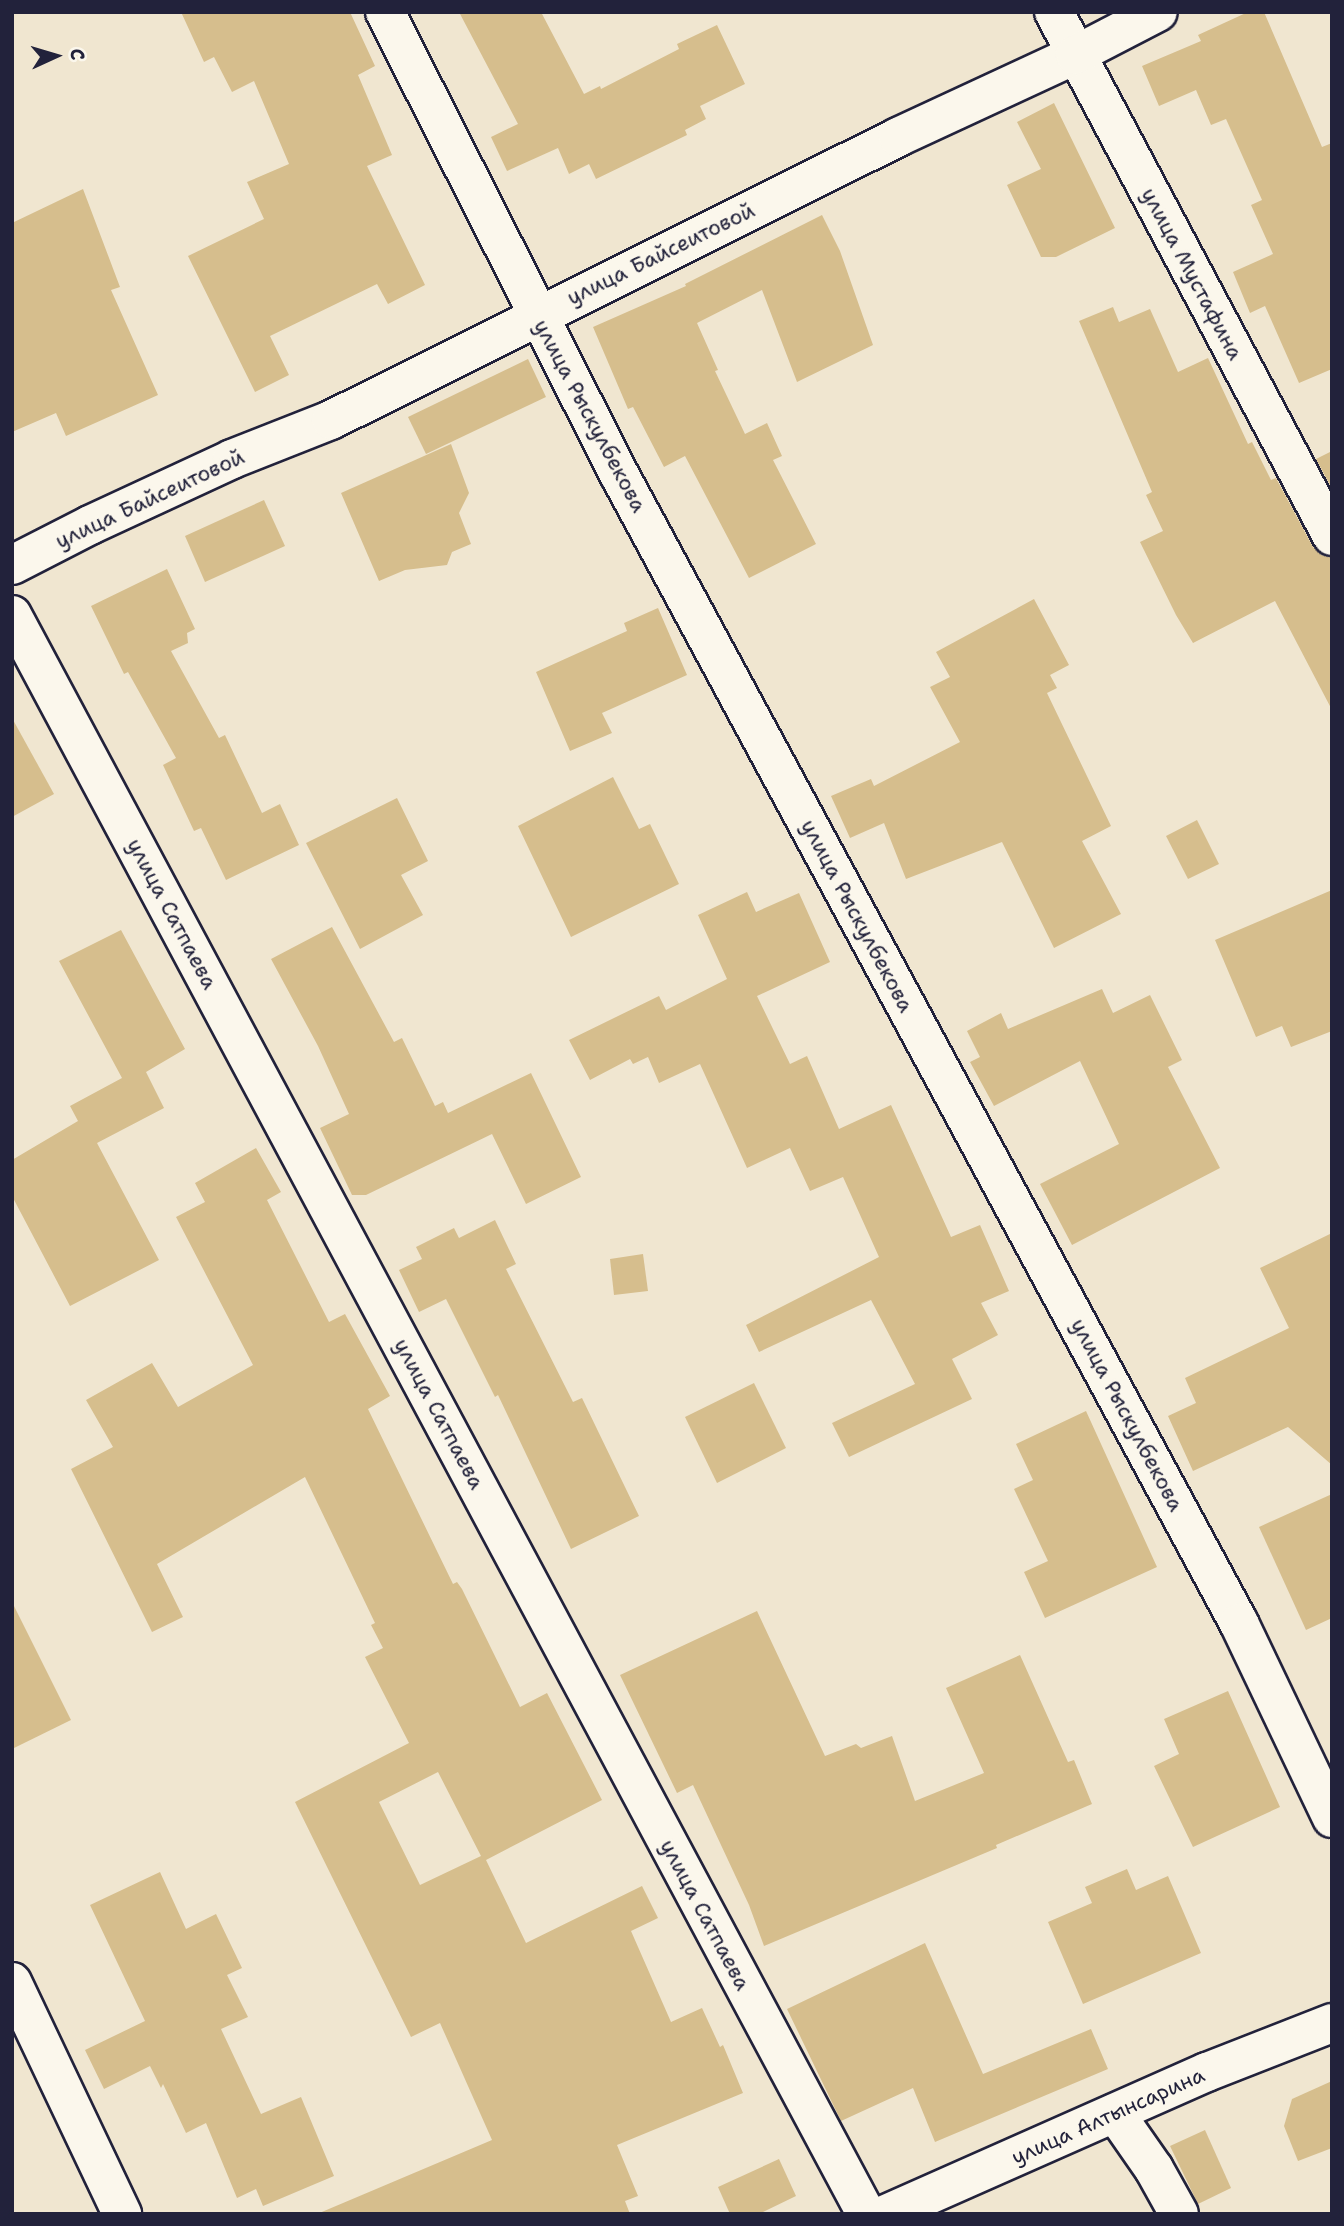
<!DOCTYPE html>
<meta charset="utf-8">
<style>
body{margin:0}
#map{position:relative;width:1344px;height:2226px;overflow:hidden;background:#f0e6d0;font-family:"Shantell Sans",sans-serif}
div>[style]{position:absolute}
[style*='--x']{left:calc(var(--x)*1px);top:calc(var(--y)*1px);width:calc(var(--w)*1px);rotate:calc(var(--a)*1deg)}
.building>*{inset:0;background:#d6be8d}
.roads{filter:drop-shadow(2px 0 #22223b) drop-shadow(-2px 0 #22223b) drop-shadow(0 2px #22223b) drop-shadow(0 -2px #22223b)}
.minor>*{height:38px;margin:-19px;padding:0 19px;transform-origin:19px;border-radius:19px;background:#fbf7ec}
span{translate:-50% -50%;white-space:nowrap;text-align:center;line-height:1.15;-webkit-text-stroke:5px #fbf7ec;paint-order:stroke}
.street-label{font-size:21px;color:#22223b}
.frame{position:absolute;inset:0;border:14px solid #22223b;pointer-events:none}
.north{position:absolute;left:21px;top:21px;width:70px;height:70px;-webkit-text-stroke:5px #fbf7ec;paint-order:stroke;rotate:86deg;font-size:19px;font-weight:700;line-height:28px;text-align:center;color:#22223b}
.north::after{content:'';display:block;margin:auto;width:24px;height:32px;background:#22223b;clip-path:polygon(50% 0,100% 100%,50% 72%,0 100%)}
</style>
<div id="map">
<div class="building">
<div style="clip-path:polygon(181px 12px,350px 12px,375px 66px,358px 75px,392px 155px,367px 166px,425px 285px,388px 304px,377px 284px,270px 336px,289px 375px,255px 392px,188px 256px,264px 219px,247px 182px,289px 164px,254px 81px,232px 92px,214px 57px,204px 62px)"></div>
<div style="clip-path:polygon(459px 12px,541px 12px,584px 94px,600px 86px,601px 89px,679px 49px,677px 44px,717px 25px,745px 84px,700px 106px,706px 119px,685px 130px,687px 135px,596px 179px,589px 164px,569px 174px,558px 148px,507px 171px,491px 137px,518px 124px)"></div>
<div style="clip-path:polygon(1248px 12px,1264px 12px,1322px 147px,1332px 143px,1332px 369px,1299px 383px,1265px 306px,1250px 313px,1233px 272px,1273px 254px,1251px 205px,1262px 200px,1226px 119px,1211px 125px,1196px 90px,1159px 106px,1142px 66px,1201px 41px,1198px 35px)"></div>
<div style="clip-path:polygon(1054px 103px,1115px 228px,1056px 257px,1041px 257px,1007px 185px,1041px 169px,1017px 122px)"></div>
<div style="clip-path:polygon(83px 189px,120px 287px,111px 290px,158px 395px,66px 436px,56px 413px,12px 432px,12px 223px)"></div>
<div style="clip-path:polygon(822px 215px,840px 251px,873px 345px,797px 382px,762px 290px,697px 323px,718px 370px,715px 371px,745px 434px,767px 423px,782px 456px,773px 460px,816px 544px,749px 578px,685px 456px,664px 467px,633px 407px,628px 409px,593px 327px,686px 286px,685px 284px)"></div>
<div style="clip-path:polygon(1113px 307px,1119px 322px,1150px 309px,1178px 372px,1208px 358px,1248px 444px,1252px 442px,1271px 480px,1276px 478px,1313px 547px,1321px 555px,1332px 558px,1332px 710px,1275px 601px,1193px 643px,1176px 615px,1140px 542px,1163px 531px,1146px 495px,1152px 492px,1079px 321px)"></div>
<div style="clip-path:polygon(528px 359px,546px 397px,426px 454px,408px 417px)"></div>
<div style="clip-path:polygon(451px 444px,469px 493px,459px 513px,471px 544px,452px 552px,447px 565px,405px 570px,379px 581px,341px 493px)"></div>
<div style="clip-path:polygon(1332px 451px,1332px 489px,1316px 459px)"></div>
<div style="clip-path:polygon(264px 500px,285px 546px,205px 582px,185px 536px)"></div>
<div style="clip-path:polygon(167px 569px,195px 629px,187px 633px,188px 643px,171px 651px,219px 738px,225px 735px,262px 813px,280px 804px,299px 845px,226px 880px,201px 828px,194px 831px,163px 765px,176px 758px,128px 672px,124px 674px,91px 606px)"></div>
<div style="clip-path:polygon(1034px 599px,1069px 665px,1050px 675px,1057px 688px,1047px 693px,1111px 826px,1082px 841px,1121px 914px,1054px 948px,1002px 842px,906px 879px,884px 823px,850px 838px,831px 796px,871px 779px,874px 786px,960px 742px,930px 687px,950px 677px,936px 652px)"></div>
<div style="clip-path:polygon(658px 608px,687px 675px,602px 713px,612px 733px,570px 751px,536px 672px,627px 631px,624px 623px)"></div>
<div style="clip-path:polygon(12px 718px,54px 794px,12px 817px)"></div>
<div style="clip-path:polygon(613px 777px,639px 829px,650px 824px,679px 884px,571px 937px,518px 826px)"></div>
<div style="clip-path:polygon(397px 798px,428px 861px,401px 875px,423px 915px,360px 949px,306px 843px)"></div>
<div style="clip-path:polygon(1197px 820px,1219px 864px,1188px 879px,1166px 836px)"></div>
<div style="clip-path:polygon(1332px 890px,1332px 1031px,1291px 1047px,1282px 1026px,1256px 1037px,1215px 940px)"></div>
<div style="clip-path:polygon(747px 892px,756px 912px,799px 893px,830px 962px,757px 996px,790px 1064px,807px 1056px,839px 1129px,891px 1105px,951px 1237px,980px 1225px,1009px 1291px,981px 1303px,998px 1335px,952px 1359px,972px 1399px,849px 1457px,832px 1423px,915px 1384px,871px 1300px,759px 1352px,746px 1325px,879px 1257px,843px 1177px,810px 1191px,790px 1148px,747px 1168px,700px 1064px,659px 1083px,648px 1057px,633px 1064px,630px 1059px,590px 1080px,569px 1040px,659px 996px,666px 1010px,727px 979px,698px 915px)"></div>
<div style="clip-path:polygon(332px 927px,394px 1042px,402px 1038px,435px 1106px,443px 1102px,448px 1113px,531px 1073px,581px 1177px,526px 1204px,492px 1134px,366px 1195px,352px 1195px,320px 1128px,349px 1114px,318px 1046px,271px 959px)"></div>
<div style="clip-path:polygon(121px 930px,185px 1049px,146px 1072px,164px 1108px,97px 1143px,159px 1260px,70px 1306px,12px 1196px,12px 1160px,78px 1121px,70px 1106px,122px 1078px,59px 961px)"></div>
<div style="clip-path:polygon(1102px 989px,1113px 1013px,1150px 995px,1182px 1060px,1168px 1067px,1220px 1168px,1072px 1245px,1040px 1184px,1119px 1144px,1080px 1061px,994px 1106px,970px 1062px,980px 1057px,967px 1031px,1001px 1013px,1008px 1029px)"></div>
<div style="clip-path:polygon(evenodd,256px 1148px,281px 1192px,267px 1200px,329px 1322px,345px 1314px,390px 1396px,368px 1409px,453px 1584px,457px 1582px,462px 1589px,520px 1707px,547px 1693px,602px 1800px,486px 1860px,526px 1943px,642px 1886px,658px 1918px,631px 1931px,671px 2022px,702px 2008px,720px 2047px,723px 2045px,743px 2093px,617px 2145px,638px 2196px,625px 2201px,630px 2214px,317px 2214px,492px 2140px,440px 2023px,411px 2037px,295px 1802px,409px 1743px,365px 1657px,383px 1648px,371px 1625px,375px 1623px,305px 1477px,157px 1564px,183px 1617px,152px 1632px,71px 1469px,113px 1447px,86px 1400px,152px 1363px,178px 1407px,253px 1365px,176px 1217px,205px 1202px,195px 1183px,256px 1148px,438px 1772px,481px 1856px,420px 1885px,379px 1802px,438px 1772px)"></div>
<div style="clip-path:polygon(495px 1220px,516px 1264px,506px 1269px,573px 1402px,582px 1398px,639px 1516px,571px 1549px,498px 1395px,495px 1397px,446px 1299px,419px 1312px,399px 1270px,422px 1259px,416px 1247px,454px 1228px,459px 1238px)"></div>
<div style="clip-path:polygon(1332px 1233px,1332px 1465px,1288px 1427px,1193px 1471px,1168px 1416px,1196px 1403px,1185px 1378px,1289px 1328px,1260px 1268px)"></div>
<div style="clip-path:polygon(643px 1254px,648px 1291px,614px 1295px,610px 1259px)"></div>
<div style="clip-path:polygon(754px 1383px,786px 1448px,717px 1483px,685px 1417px)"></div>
<div style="clip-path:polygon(1086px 1411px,1157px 1567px,1045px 1618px,1024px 1572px,1048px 1561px,1014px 1489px,1033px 1480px,1016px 1444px)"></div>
<div style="clip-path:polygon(1332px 1494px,1332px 1618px,1306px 1630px,1259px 1527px)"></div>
<div style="clip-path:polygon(12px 1602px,71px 1720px,12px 1749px)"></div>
<div style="clip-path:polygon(757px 1611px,825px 1756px,856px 1744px,861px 1748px,892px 1736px,915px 1801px,984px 1773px,946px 1688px,1020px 1655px,1068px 1762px,1074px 1760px,1092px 1804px,996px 1845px,997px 1848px,764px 1946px,749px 1905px,693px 1785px,677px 1793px,620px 1675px)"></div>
<div style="clip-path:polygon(1228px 1691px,1280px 1807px,1193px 1847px,1154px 1766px,1179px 1754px,1164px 1719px)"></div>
<div style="clip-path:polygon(1127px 1869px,1136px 1890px,1168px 1876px,1201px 1953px,1083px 2004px,1048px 1922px,1092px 1903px,1085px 1887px)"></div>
<div style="clip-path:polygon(160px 1872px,186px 1929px,216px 1914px,242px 1968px,227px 1975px,248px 2017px,221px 2029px,261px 2114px,301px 2097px,334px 2176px,263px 2206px,256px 2189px,237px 2198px,206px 2123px,186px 2133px,163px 2084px,161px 2088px,150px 2066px,104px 2089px,85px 2050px,145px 2021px,90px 1905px)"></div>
<div style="clip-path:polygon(925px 1943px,983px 2074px,1091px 2029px,1108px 2069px,935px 2142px,913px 2088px,841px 2121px,787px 2009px)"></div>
<div style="clip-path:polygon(1332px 2081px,1332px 2148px,1298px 2161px,1284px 2126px,1292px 2099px)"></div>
<div style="clip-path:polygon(1205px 2130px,1231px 2188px,1198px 2204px,1170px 2146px)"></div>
<div style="clip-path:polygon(779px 2159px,796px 2196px,759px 2214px,730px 2214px,718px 2187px)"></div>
</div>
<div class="roads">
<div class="minor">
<div style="--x:385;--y:12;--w:518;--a:63.14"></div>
<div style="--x:619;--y:474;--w:1306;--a:61.65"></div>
<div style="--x:1239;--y:1623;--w:216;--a:64.5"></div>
<div style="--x:1054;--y:12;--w:593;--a:62.05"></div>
<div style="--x:12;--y:565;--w:88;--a:-27.1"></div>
<div style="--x:90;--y:525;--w:157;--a:-24.9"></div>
<div style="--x:232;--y:459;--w:106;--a:-21.5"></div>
<div style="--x:331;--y:420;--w:634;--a:-26.52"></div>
<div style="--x:898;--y:137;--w:195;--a:-24.9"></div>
<div style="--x:1075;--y:55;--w:93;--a:-27.4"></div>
<div style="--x:12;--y:615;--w:1813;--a:61.89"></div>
<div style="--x:12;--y:1982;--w:257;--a:64.6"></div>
<div style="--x:1115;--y:2113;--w:68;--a:55.1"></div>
<div style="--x:1154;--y:2169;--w:51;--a:60.9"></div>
<div style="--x:886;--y:2214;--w:351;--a:-23.9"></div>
<div style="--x:1207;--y:2072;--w:134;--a:-21.4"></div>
</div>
</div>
<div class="street-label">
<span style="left:661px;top:254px;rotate:-26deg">улица Байсеитовой</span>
<span style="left:1192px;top:274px;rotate:62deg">улица Мустафина</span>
<span style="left:590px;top:416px;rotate:62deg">улица Рыскулбекова</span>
<span style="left:150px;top:499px;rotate:-25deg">улица Байсеитовой</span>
<span style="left:172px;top:914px;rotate:62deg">улица Сатпаева</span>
<span style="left:857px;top:916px;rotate:62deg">улица Рыскулбекова</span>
<span style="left:439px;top:1414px;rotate:62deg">улица Сатпаева</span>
<span style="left:1127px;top:1415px;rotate:62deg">улица Рыскулбекова</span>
<span style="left:705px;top:1915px;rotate:62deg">улица Сатпаева</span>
<span style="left:1108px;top:2116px;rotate:-24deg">улица Алтынсарина</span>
</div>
<div class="frame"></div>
<div class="north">С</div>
</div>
